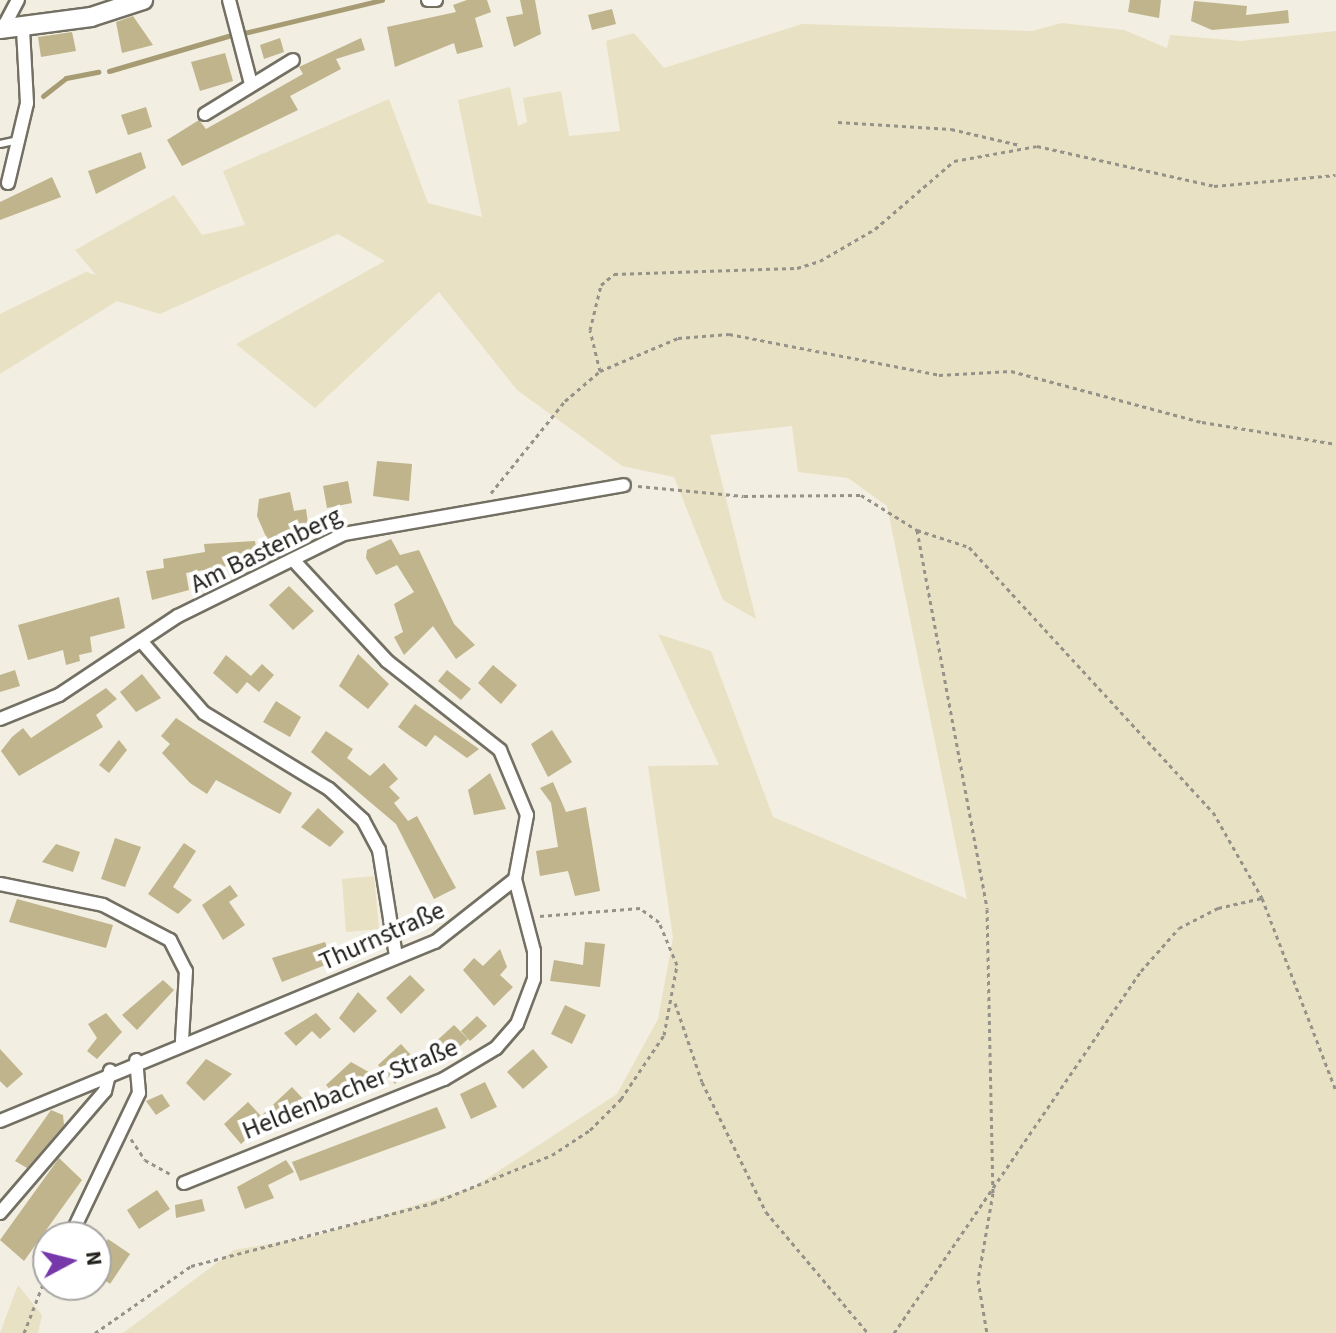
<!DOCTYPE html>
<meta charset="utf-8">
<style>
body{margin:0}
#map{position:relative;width:1336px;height:1333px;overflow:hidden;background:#f2eee1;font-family:"Source Sans 3",sans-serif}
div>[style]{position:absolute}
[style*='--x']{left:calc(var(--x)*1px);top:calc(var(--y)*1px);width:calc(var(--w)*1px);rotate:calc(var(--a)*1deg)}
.green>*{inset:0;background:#e9e1c3}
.stream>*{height:5px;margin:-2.5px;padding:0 2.5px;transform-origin:2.5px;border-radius:2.5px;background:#a69b72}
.building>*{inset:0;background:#bfb48b}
.path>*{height:3px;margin-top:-1.5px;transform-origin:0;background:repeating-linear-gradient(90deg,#959289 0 4px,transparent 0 8px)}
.roads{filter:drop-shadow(2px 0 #737063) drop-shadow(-2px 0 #737063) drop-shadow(0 2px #737063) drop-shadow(0 -2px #737063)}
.lane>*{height:6px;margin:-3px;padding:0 3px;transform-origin:3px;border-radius:3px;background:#fff}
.street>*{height:12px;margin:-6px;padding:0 6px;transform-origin:6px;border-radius:6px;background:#fff}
.secondary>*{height:18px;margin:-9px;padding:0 9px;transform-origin:9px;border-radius:9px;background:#fff}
span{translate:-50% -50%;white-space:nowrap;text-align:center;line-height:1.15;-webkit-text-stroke:8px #fff;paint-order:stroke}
.street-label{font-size:26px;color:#22211c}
.north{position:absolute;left:32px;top:1221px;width:80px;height:80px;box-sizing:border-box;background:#fff;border:2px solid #a7a6a4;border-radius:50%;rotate:83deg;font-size:22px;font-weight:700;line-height:32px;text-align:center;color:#22211c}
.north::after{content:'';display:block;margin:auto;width:28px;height:36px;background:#7738ac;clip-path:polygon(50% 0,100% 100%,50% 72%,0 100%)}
</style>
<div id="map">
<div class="green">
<div style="clip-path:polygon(1062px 23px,1124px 30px,1167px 48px,1170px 35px,1241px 41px,1336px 31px,1336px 1333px,123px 1333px,234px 1250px,315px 1236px,474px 1187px,617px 1094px,658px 1019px,673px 938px,648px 766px,719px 765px,658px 634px,711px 651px,773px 817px,967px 899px,887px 506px,848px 478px,798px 472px,792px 426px,710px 435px,756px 619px,723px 600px,674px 477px,622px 466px,517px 390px,439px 292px,315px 408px,236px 344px,385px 261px,338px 234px,160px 314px,117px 301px,0 374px,0 314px,86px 272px,96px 275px,75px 250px,174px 195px,202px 235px,245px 225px,223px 171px,389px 99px,428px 203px,482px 217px,458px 100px,510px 87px,518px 126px,527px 122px,523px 98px,561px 91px,569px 136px,620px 131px,606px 41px,634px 33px,664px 68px,802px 24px,1032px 31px)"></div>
<div style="clip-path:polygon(374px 876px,379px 929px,346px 932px,342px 879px)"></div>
<div style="clip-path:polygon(18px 1285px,42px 1315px,38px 1333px,0 1333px)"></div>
</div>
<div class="stream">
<div style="--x:240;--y:34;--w:146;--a:-13.5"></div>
<div style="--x:109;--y:71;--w:124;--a:-16.4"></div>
<div style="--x:43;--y:96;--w:29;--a:-38"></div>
<div style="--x:66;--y:78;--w:33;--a:-11"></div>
</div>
<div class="building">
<div style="clip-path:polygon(467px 0,487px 0,491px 12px,475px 18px,483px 47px,457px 54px,454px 43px,395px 67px,387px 27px,456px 12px,453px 5px)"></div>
<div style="clip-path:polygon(520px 0,535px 0,541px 34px,514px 47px,506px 17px,523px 14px)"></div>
<div style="clip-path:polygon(1130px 0,1161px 0,1159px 18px,1128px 12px)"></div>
<div style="clip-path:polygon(1194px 1px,1247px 6px,1246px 15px,1288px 10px,1289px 23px,1212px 30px,1191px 21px)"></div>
<div style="clip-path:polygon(612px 9px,616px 24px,592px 30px,588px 15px)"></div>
<div style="clip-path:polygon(133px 16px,153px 45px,122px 53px,116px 22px)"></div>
<div style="clip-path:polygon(72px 32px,76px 51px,41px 57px,38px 37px)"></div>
<div style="clip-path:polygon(280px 38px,284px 52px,264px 59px,260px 45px)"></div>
<div style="clip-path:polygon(361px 38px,365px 50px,336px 59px,341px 69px,290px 96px,298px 110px,182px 166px,167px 140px,199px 120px,206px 129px,303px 74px,299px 67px)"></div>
<div style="clip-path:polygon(225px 53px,233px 81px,200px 91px,191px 62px)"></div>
<div style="clip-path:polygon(146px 107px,152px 127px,128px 135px,121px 115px)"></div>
<div style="clip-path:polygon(141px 152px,146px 168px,96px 194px,88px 171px)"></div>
<div style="clip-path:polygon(52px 177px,61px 197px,0 220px,0 202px)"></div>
<div style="clip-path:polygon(377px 461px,412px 464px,409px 501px,373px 496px)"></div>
<div style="clip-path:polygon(348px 481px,352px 503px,327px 508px,323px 486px)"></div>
<div style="clip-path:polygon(290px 492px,294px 511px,306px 509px,309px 530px,267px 539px,257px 516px,259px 499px)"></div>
<div style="clip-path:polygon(391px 539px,400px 555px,419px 550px,454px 624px,475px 645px,456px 659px,433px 626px,404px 655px,394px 637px,403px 632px,394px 604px,414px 592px,397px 565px,376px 575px,366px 558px,367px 550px)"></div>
<div style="clip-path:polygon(255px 541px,258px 561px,186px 573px,189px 590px,152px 600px,146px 571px,164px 568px,163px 559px,205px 552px,204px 544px)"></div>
<div style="clip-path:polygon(289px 586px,314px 611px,293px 630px,269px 605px)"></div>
<div style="clip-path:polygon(119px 597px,125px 628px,90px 637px,92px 652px,79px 655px,80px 661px,66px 665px,63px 650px,28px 660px,18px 625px)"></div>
<div style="clip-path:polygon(358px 654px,389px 684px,368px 709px,339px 686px)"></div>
<div style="clip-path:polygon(226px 655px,251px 676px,262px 664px,274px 675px,259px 692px,247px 682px,237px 694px,213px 673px)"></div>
<div style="clip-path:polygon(493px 665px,517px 685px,501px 704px,478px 683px)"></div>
<div style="clip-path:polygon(15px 670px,20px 686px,0 692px,0 675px)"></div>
<div style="clip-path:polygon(447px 670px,471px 689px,461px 700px,438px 681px)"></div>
<div style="clip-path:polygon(142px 674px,161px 698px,136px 712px,120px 692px)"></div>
<div style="clip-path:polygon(106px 688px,117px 699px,96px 715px,103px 727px,19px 776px,1px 751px,12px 737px,23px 728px,31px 738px)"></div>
<div style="clip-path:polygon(276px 701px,301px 717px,290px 737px,263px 722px)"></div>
<div style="clip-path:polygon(415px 704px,442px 723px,479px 749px,467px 758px,435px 735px,426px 747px,410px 736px,398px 727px)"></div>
<div style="clip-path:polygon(176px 718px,292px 793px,280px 814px,216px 780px,207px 794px,190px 783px,162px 753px,170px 744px,161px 736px)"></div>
<div style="clip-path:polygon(552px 730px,572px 762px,548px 777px,531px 744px)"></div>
<div style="clip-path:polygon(326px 731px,353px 749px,347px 758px,370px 776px,384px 763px,398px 779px,389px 787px,400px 798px,394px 803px,408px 821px,417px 816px,456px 888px,434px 899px,396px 824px,311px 752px)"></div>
<div style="clip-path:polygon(119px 740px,127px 750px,109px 773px,99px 765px)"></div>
<div style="clip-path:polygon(490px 773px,506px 809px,474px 815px,468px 790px)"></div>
<div style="clip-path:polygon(553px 782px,566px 812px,586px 807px,600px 891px,575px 896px,568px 871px,540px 876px,536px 851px,558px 847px,551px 803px,540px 788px)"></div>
<div style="clip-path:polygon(318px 808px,344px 832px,330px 847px,301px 827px)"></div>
<div style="clip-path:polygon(115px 838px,141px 847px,125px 887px,101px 879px)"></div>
<div style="clip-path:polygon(184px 843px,196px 851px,173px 887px,192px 900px,178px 914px,148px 894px)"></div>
<div style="clip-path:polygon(56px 844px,80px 852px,73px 872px,42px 862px)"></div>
<div style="clip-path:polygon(230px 885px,238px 896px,229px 902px,245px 925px,223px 940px,202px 905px)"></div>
<div style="clip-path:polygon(17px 899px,113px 925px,106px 948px,9px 922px)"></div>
<div style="clip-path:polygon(325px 942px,333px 962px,282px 982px,272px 958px)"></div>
<div style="clip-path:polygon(585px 942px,605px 944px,600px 987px,550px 981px,554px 960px,583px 965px)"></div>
<div style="clip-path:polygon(500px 949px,507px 967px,500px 975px,513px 987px,494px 1006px,463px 970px,474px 958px,483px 966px)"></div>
<div style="clip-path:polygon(410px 975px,425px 990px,401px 1014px,386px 998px)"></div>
<div style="clip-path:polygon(163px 980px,174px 990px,137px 1030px,122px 1015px)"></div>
<div style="clip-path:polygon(358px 992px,377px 1011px,354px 1033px,339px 1018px)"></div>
<div style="clip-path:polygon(565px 1005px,586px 1015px,572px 1044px,551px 1034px)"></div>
<div style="clip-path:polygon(106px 1013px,122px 1032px,97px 1059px,87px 1051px,97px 1038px,88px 1024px)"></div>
<div style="clip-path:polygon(316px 1013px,331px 1029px,320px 1039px,312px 1031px,296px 1046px,284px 1033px)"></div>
<div style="clip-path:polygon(477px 1016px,487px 1026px,470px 1041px,461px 1031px)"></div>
<div style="clip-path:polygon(454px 1025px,468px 1039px,445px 1060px,431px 1046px)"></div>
<div style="clip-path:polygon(401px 1044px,418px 1063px,395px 1084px,378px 1065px)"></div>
<div style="clip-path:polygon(0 1049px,23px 1074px,7px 1088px,0 1081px)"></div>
<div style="clip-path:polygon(533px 1049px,548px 1067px,523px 1089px,507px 1072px)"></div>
<div style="clip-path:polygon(206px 1059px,232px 1074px,204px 1101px,186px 1083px)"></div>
<div style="clip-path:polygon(351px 1062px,374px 1075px,343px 1104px,326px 1085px)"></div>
<div style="clip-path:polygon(485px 1082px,497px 1107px,471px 1119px,460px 1094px)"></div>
<div style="clip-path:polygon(292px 1087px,307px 1103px,287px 1122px,281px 1115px,269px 1127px,265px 1122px,241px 1144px,224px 1124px,248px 1102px,261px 1116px)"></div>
<div style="clip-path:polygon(162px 1094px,170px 1106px,156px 1115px,146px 1101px)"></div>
<div style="clip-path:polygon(437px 1107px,446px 1128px,300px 1181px,292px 1162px)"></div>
<div style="clip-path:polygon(51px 1110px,63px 1115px,64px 1125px,27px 1168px,15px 1161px)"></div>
<div style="clip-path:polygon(59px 1158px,82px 1180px,24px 1261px,0 1240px)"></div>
<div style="clip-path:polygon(286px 1160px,294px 1172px,268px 1185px,274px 1198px,245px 1209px,237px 1187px)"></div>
<div style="clip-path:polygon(157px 1190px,170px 1209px,139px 1229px,127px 1210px)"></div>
<div style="clip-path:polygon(202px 1199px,205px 1211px,176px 1218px,175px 1205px)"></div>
<div style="clip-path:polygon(108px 1239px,130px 1254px,110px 1284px,96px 1274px,96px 1256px)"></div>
</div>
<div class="path">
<div style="--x:838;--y:122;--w:113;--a:3.5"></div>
<div style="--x:951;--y:129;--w:71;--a:13.1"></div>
<div style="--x:600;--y:371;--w:42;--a:-103.7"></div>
<div style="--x:590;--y:330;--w:46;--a:-76.3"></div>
<div style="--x:601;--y:285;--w:17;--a:-40"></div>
<div style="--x:614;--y:274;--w:183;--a:-1.9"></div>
<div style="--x:797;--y:268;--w:24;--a:-17"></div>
<div style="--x:820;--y:261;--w:64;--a:-30.2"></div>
<div style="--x:875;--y:229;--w:104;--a:-40.7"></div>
<div style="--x:954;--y:161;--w:84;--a:-10.2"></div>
<div style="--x:1037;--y:146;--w:181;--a:12.7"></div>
<div style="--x:1214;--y:186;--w:122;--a:-5.2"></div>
<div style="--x:638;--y:486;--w:106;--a:5.4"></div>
<div style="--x:744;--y:496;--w:117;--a:-0.5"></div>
<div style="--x:861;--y:495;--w:66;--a:32"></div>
<div style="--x:917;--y:530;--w:55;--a:18.1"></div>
<div style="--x:969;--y:547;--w:360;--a:47.4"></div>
<div style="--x:1213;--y:812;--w:99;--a:60.3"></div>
<div style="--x:1262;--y:898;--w:207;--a:69"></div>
<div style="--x:491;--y:493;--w:118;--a:-51.2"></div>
<div style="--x:565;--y:401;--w:46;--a:-40.6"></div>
<div style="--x:600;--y:371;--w:85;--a:-22.9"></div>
<div style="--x:678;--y:338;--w:51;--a:-4.5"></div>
<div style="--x:729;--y:334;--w:214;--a:11"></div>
<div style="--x:939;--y:375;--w:72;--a:-3.2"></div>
<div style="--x:1011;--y:371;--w:198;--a:15"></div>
<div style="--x:1202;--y:422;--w:136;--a:9.3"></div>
<div style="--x:917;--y:530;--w:385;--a:79.5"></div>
<div style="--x:987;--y:909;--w:284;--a:88.8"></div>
<div style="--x:993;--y:1193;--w:88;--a:99.8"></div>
<div style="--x:978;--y:1280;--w:54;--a:80.4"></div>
<div style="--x:675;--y:1003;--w:83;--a:71.1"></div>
<div style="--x:702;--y:1082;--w:145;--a:63.8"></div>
<div style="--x:766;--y:1212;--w:158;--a:49.9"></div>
<div style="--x:131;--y:1139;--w:25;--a:56"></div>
<div style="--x:145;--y:1160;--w:31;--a:29"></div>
<div style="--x:24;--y:1333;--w:66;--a:-68.8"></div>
<div style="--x:95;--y:1333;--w:117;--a:-34.9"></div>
<div style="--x:191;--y:1266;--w:250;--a:-14.6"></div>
<div style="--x:433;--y:1203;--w:128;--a:-22"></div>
<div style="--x:552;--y:1155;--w:45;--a:-33.3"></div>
<div style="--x:590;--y:1130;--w:44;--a:-45"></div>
<div style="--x:621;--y:1099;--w:77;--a:-56.1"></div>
<div style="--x:664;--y:1035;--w:71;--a:-79.5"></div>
<div style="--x:677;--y:965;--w:47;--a:-112.7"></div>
<div style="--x:659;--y:922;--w:24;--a:-144"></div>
<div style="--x:640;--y:908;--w:101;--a:175.5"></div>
<div style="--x:894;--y:1333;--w:438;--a:-55.7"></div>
<div style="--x:1141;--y:971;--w:57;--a:-48.5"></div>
<div style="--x:1179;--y:928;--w:44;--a:-27.1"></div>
<div style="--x:1218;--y:908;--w:45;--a:-12.8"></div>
</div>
<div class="roads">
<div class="lane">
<div style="--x:0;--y:144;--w:19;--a:-12"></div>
</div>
<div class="street">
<div style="--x:229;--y:0;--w:87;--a:75.3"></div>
<div style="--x:428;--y:0;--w:8;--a:0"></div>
<div style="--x:3;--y:28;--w:32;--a:-62"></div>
<div style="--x:205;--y:114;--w:103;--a:-31.5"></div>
<div style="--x:8;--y:183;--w:82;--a:-76.6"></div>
<div style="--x:27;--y:103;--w:73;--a:-93.1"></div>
<div style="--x:142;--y:642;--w:94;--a:48.9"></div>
<div style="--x:204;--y:713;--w:146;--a:31.3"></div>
<div style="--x:329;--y:789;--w:46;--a:42.4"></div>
<div style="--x:363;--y:820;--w:34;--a:62"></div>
<div style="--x:379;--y:850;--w:107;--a:80.9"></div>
<div style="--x:0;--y:719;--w:64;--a:-22.1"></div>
<div style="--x:59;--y:695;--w:143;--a:-33.6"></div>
<div style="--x:178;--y:616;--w:185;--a:-26.3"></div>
<div style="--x:344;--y:534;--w:284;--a:-9.9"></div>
<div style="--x:0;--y:884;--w:105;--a:11.5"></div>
<div style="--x:103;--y:905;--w:76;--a:27.6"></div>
<div style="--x:170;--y:940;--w:35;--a:63"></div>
<div style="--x:186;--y:971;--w:70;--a:93.3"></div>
<div style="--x:0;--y:1121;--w:470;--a:-22.4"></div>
<div style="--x:435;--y:942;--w:102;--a:-38.2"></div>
<div style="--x:515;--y:879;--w:65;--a:-79.4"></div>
<div style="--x:527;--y:815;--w:70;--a:-112.6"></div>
<div style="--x:500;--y:750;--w:144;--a:-141.8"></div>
<div style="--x:387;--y:661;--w:134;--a:-132.9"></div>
<div style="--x:184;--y:1183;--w:280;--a:-21.8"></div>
<div style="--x:444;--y:1079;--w:61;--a:-30.8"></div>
<div style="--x:496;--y:1048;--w:32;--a:-49"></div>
<div style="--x:517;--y:1024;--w:48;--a:-69.3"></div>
<div style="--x:534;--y:979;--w:28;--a:-90"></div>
<div style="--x:534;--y:951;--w:74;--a:-104.8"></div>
<div style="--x:0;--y:1213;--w:161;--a:-49.3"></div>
<div style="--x:105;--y:1091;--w:21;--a:-76"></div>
<div style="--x:70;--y:1237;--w:160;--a:-64.4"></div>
<div style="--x:139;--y:1093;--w:33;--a:-95"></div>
</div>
<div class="secondary">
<div style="--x:0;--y:29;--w:92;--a:-7.5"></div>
<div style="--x:91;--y:17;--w:55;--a:-18.1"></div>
</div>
</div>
<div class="street-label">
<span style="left:266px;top:550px;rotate:-26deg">Am Bastenberg</span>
<span style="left:382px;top:936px;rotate:-24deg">Thurnstraße</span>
<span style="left:350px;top:1089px;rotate:-22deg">Heldenbacher Straße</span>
</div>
<div class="north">N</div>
</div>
